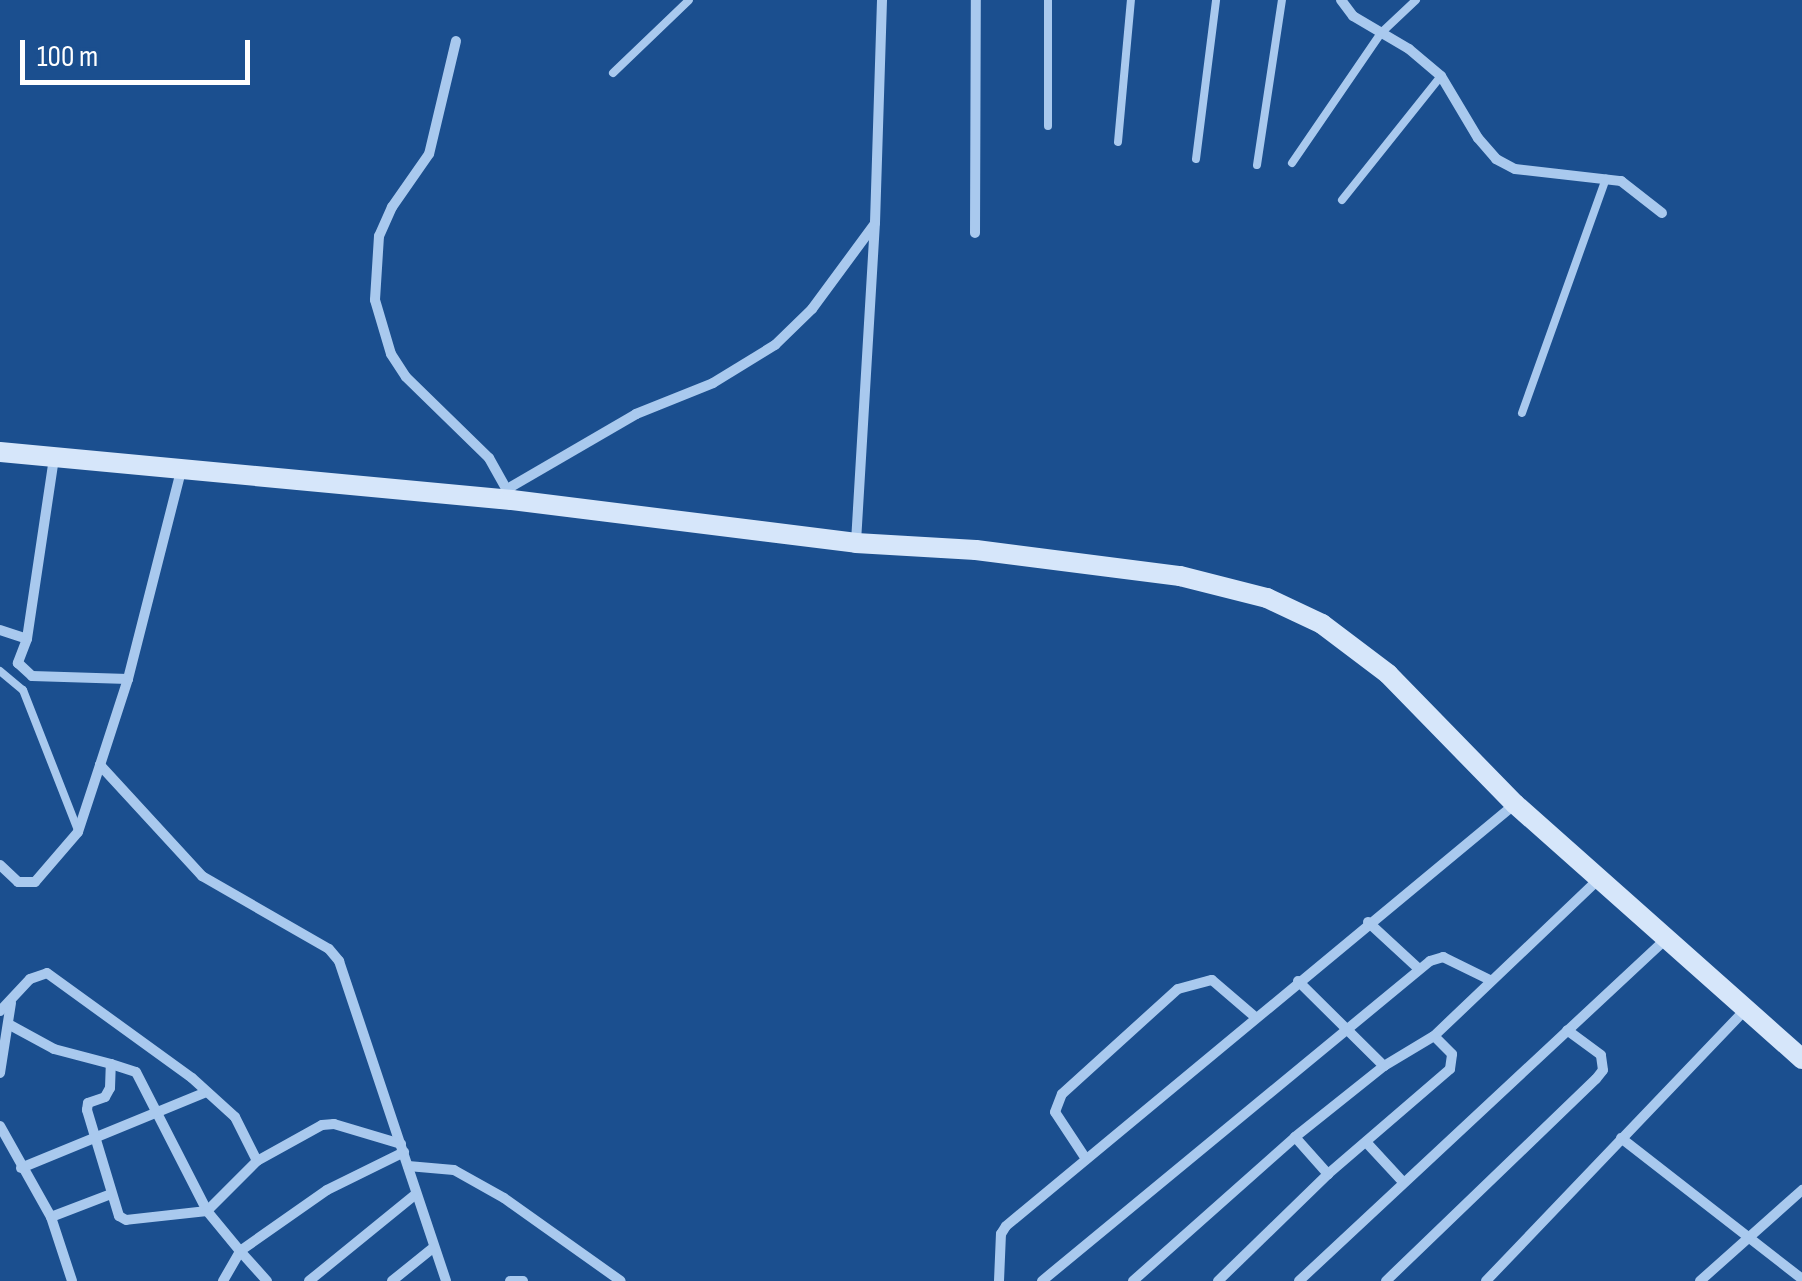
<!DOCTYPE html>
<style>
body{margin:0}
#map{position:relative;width:1802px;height:1281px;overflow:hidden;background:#1b4f8f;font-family:"Sofia Sans Condensed",sans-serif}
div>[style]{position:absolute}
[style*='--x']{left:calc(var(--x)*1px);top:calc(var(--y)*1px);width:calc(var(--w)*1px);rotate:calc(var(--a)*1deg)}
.lane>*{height:8px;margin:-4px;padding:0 4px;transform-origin:4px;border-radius:4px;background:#a9c9ee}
.street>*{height:10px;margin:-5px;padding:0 5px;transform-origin:5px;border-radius:5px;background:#a9c9ee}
.secondary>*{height:20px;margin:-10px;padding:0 10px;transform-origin:10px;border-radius:10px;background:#d6e6fa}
span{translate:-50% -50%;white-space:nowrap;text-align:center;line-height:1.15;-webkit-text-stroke:8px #1b4f8f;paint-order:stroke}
.scale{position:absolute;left:20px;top:40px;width:230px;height:45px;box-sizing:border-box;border:5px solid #fff;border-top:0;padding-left:12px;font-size:30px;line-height:35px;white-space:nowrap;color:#fff;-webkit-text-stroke:8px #1b4f8f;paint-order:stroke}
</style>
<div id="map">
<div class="lane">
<div style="--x:613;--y:73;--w:105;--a:-43.8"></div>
<div style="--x:1048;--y:126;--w:126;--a:-90"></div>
<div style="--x:1118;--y:142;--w:143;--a:-84.8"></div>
<div style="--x:1196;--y:159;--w:160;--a:-82.8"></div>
<div style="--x:1292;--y:163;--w:158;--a:-55.6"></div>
<div style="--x:1381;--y:33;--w:48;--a:-43.3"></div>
<div style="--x:1257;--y:165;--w:167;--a:-81.4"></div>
<div style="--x:1342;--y:200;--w:159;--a:-51.4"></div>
<div style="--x:1522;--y:413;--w:249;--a:-70.3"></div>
<div style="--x:0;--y:671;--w:30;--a:40"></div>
<div style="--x:23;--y:690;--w:150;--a:68.6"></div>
</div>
<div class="street">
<div style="--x:1341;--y:0;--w:20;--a:53"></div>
<div style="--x:1353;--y:16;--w:65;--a:30.5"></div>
<div style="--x:1409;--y:49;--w:42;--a:40.2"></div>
<div style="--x:1441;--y:76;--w:72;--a:59.2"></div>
<div style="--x:1478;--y:138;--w:28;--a:49"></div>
<div style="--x:1496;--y:159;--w:21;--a:28"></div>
<div style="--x:1515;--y:169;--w:107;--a:6.5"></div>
<div style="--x:1621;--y:181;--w:52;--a:38"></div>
<div style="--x:456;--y:41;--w:116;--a:103.4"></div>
<div style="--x:429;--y:154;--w:65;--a:124.9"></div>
<div style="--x:392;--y:207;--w:32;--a:114"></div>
<div style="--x:379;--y:236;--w:64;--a:93.6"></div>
<div style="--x:375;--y:300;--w:56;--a:73.5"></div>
<div style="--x:391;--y:354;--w:27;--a:57"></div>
<div style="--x:406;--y:377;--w:116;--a:44.3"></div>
<div style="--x:489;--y:458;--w:47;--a:60.7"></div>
<div style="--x:975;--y:233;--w:233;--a:-89.8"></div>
<div style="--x:54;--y:458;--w:183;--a:98.5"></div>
<div style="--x:27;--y:639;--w:26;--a:111"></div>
<div style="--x:18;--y:663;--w:19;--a:43"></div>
<div style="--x:32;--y:676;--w:96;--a:1.8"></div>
<div style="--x:181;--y:471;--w:215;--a:104.3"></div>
<div style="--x:128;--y:679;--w:90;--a:108"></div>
<div style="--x:100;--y:765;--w:151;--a:47.4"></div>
<div style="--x:202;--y:876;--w:146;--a:29.9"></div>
<div style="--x:329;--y:949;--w:16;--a:50"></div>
<div style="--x:339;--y:961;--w:337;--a:71.5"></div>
<div style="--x:509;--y:488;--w:147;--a:-30.2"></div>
<div style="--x:636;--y:414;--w:83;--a:-21.9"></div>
<div style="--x:713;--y:383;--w:73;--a:-31.5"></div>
<div style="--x:775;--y:345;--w:52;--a:-44.2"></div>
<div style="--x:812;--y:309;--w:104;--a:-53.6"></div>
<div style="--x:856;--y:542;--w:320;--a:-86.6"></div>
<div style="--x:875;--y:223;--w:223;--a:-88.2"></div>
<div style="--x:0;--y:630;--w:28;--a:18"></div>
<div style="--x:0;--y:865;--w:25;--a:43"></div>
<div style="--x:18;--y:882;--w:17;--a:0"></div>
<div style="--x:35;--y:882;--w:66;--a:-49.3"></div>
<div style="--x:78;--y:832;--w:71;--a:-71.8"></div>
<div style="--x:1368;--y:922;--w:69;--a:42.7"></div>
<div style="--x:1298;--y:981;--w:121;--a:44.7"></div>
<div style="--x:0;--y:1011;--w:44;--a:-46.8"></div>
<div style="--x:30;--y:979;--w:18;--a:-19"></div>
<div style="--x:47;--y:973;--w:179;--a:35.9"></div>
<div style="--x:192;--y:1078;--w:58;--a:42.2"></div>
<div style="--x:235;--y:1117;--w:49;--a:63.4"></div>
<div style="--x:10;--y:1025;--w:50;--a:28.6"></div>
<div style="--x:54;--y:1049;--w:59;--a:14.7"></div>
<div style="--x:111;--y:1064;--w:26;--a:18"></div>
<div style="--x:136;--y:1072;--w:156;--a:62.9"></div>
<div style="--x:207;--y:1211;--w:81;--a:173.7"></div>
<div style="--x:126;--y:1220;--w:8;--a:-150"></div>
<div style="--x:119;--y:1216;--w:111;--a:-106.8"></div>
<div style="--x:87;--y:1110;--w:7;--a:-82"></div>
<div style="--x:88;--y:1103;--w:18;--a:-19"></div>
<div style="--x:105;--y:1097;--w:10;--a:-61"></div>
<div style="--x:110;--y:1088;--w:24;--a:-88"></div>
<div style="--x:0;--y:1073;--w:71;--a:-81.1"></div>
<div style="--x:0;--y:1126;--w:104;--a:60.7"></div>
<div style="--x:51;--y:1217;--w:67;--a:71.8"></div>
<div style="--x:1295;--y:1137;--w:50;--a:48.3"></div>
<div style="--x:1621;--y:1138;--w:229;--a:37.9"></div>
<div style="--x:1366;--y:1142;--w:54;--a:47.2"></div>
<div style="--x:1086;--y:1159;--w:56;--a:-123.4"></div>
<div style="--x:1055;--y:1112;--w:19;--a:-69"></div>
<div style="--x:1062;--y:1094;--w:156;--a:-42.2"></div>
<div style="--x:1178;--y:989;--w:35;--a:-15"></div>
<div style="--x:1212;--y:980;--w:55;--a:40.6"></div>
<div style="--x:408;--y:1166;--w:46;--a:5"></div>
<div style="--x:454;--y:1170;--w:57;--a:29.2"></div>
<div style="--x:504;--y:1198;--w:143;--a:35.4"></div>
<div style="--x:21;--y:1168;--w:200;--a:-22.3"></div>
<div style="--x:51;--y:1217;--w:64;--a:-21"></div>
<div style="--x:223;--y:1281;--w:34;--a:-60"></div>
<div style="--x:240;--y:1251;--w:52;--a:-129.5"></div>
<div style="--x:207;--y:1211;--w:71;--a:-45"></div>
<div style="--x:257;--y:1161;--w:74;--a:-29"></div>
<div style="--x:322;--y:1125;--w:12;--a:-5"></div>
<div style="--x:334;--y:1124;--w:70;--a:16.6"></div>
<div style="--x:267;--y:1281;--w:40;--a:-132"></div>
<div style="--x:240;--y:1251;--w:106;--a:-35"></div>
<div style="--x:327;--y:1190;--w:86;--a:-26.3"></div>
<div style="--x:309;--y:1281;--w:138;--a:-39.1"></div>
<div style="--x:392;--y:1281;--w:54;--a:-39"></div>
<div style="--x:510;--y:1281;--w:13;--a:0"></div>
<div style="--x:999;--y:1281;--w:47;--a:-87.6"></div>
<div style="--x:1001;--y:1234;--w:9;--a:-58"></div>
<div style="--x:1006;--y:1226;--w:661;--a:-39.66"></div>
<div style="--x:1042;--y:1281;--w:503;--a:-39.51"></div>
<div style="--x:1430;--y:961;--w:14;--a:-17"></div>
<div style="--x:1443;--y:957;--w:52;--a:26.1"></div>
<div style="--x:1133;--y:1281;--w:217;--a:-41.6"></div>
<div style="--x:1295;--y:1137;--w:114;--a:-38.6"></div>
<div style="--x:1384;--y:1066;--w:58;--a:-31"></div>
<div style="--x:1434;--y:1036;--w:226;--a:-43.6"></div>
<div style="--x:1218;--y:1281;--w:153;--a:-44.2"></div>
<div style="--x:1328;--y:1174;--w:161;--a:-40.7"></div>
<div style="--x:1450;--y:1069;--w:15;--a:-82"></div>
<div style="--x:1452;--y:1054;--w:25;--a:-135"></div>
<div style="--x:1299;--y:1281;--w:504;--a:-42.99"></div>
<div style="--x:1386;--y:1281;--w:291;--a:-43.9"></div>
<div style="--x:1596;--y:1079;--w:11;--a:-52"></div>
<div style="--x:1603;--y:1070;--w:15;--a:-98"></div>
<div style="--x:1601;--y:1055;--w:42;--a:-143.7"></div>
<div style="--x:1486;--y:1281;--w:376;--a:-46.3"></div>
<div style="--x:1700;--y:1281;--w:137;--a:-41.7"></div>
</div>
<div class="secondary">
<div style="--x:0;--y:452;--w:514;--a:5.36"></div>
<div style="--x:512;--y:500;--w:347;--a:7.1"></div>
<div style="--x:856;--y:543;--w:120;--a:3.3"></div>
<div style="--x:976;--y:550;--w:206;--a:7.3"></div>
<div style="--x:1180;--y:576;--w:90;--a:14.2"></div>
<div style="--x:1267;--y:598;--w:61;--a:25.3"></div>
<div style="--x:1322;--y:624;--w:83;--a:37.1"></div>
<div style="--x:1388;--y:674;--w:182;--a:45.7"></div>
<div style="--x:1515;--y:804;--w:384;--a:41.6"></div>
</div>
<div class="scale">100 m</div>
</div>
